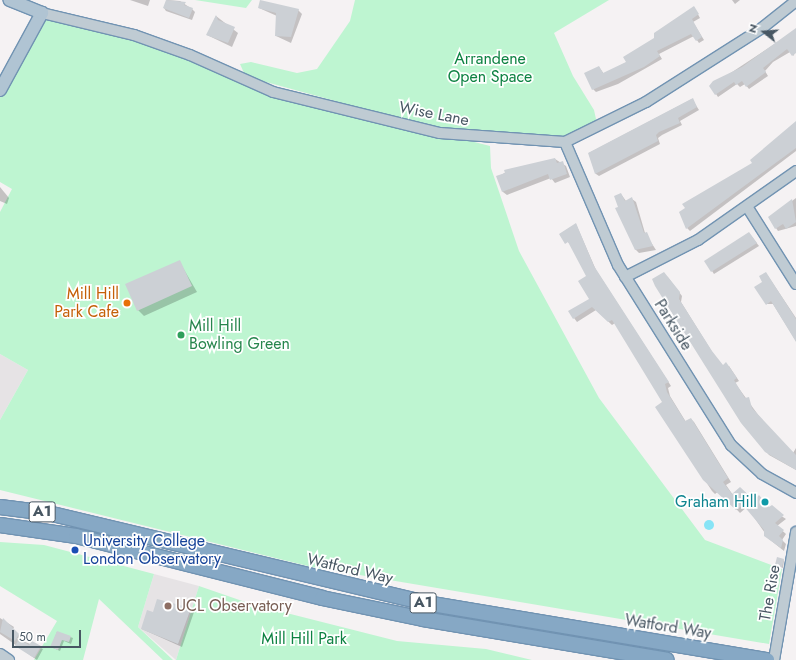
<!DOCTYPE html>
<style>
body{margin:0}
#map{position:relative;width:796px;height:660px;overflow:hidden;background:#f5f2f3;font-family:Jost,sans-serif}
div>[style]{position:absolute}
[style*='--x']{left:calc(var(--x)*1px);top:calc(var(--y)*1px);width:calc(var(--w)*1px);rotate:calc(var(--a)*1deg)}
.education>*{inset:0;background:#e6e3e5}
.green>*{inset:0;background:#bef5d1}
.water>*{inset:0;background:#87e4f6}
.round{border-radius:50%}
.shadow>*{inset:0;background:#0003}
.building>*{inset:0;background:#ccd0d5}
.roads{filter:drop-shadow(1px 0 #7193b2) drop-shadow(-1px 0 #7193b2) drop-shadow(0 1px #7193b2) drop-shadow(0 -1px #7193b2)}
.minor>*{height:10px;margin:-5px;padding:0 5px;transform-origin:5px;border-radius:5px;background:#bfcbd3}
.major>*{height:12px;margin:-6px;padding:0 6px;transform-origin:6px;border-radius:6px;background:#b0c4d3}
.highway>*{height:14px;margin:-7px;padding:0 7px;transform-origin:7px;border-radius:7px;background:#86a8c5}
.dots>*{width:11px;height:11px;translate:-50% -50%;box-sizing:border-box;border:2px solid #fff;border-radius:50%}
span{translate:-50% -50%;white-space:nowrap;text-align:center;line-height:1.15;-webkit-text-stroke:3.5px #fff;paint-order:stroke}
.shield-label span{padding:1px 3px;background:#fff;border:1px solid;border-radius:3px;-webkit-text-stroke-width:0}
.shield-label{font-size:15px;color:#485763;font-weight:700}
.park-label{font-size:16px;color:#0d8242}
.street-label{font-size:16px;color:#485763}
.food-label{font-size:16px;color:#c56008}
.right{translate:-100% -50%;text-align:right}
.leisure-label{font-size:16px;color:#27864d}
.left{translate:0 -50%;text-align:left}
.culture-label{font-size:16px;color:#0d838f}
.transit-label{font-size:16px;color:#164399}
.education-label{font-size:16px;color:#785e54}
.north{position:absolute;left:744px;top:12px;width:40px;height:40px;-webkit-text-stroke:3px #fff;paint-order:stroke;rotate:287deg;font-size:11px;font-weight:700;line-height:16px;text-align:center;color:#485763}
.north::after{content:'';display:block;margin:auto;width:14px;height:18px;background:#485763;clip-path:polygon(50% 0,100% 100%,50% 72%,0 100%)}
.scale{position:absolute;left:12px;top:630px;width:69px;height:18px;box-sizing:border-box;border:2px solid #485763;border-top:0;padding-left:5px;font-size:12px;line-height:14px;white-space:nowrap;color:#485763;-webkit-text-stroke:3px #fff;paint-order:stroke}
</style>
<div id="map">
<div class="education">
<div style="clip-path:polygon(0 354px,28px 370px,0 420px)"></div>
<div style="clip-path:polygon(154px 574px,199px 586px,176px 660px,138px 627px)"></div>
</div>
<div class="green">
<div style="clip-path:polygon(195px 0,252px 0,246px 8px)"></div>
<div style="clip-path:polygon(355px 0,609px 0,554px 33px,573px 76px,594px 110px,598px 128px,564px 144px,439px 133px,490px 146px,491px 168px,519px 251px,599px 398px,705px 540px,782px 569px,769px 644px,312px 567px,0 490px,0 420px,28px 370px,0 354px,0 212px,12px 189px,0 182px,0 90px,42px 13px,135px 36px,227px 73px,337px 107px,339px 102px,255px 79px,244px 73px,240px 64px,251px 62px,297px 73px,317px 69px,350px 21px)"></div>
<div style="clip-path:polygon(0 542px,44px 545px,154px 574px,138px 627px,173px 660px,163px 660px,99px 599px,83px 660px,34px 660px,57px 621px,0 586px)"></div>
<div style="clip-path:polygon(199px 586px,251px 604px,397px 641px,486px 649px,532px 660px,176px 660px)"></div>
</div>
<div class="water">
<div class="round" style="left:704px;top:520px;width:10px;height:10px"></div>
</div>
<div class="shadow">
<div style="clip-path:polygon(130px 0,150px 0,148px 6px)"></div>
<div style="clip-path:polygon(167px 0,180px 1px,192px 9px,195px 12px,192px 20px,166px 11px,164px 8px)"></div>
<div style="clip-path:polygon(732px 0,740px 0,735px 4px)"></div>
<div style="clip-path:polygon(694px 7px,700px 18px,693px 22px,704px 40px,699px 43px,694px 36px,659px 54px,662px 59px,618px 84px,596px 92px,593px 89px,599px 67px,604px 74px,627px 62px)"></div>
<div style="clip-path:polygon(259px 8px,298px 10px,302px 14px,291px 43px,276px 36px,277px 16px)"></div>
<div style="clip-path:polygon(216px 16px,238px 33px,232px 47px,207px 35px)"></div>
<div style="clip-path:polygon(796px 30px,794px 56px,790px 52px,773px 62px,765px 71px,768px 76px,749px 89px,745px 84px,740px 87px,737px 84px,718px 97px,716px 94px,720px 80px)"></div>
<div style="clip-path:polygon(692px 99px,699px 110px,680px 121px,682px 125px,662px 135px,658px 138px,660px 144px,599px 176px,596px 174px,589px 153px)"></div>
<div style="clip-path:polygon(796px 123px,796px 151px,690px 231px,687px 228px)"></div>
<div style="clip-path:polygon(555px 159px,566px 166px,570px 177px,555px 183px,551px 178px,507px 195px,503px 192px,498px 177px,511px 169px)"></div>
<div style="clip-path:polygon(0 187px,9px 198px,7px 204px,0 201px)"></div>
<div style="clip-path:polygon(621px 194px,626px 201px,632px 199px,636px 202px,645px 233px,656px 250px,639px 253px,635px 249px)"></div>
<div style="clip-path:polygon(796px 198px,796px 226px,778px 231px,769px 218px)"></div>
<div style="clip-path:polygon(576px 224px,596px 270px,671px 386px,668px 388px,670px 396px,686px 422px,691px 419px,694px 422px,731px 482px,726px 485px,733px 495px,769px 508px,786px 519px,777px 526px,786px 534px,782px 540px,786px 544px,784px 551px,769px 539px,747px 507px,740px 513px,719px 491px,715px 494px,712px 491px,657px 407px,664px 403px,615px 323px,612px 325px,596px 310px,577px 322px,574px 318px,590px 299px,587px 276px,571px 245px,560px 234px)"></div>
<div style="clip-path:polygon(749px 233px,759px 246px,714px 274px,712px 271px)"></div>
<div style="clip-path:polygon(179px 261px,197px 292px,144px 316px,138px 310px)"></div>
<div style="clip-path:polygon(667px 276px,682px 296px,681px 302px,714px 355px,723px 366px,729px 366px,739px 381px,735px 383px,775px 438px,793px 453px,796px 448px,796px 470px,769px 455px,741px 422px)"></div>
<div style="clip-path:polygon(768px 276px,796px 318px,796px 341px,773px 304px,766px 304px,764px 282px)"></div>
<div style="clip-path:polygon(784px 560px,783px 568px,776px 565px)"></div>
<div style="clip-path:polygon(191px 609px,194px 612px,182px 647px,142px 629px,154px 613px)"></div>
<div style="clip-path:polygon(0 618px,14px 627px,12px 631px,21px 637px,20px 640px,43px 649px,37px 660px,0 634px)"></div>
<div style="clip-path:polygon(57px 632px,73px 638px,71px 644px,64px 641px,60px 651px,51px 647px)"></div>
</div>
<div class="building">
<div style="clip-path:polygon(166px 0,186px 2px,184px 5px,193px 8px,189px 18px,163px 8px)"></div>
<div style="clip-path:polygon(260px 0,299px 9px,291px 37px,275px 36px,276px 13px,258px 8px)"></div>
<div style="clip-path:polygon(694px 6px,699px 14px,692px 19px,702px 37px,696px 41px,691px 34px,657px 51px,660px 56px,644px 67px,592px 90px,584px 73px,599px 66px,603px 73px,626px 62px,623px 57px,654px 38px,654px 33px)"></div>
<div style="clip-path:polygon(216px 15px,218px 20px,235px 27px,228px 43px,206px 35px)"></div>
<div style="clip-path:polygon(796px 28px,796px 53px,792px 56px,787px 49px,763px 68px,766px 72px,746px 87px,742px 81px,736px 85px,734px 82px,715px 95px,709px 86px,713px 81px,742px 67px)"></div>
<div style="clip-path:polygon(693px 98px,697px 107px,678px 118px,680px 123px,659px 132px,656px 135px,658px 141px,595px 174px,588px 153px)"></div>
<div style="clip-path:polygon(796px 121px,796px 148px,686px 229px,679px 212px,685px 208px,682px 204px,752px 163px,750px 160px)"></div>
<div style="clip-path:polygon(555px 158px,557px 163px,563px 161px,567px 174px,550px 180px,548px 174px,502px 192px,496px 176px,505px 173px,504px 170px)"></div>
<div style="clip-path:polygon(621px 193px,625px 201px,632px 197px,644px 233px,647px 232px,653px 246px,635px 250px,615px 208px,618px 207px,614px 196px)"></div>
<div style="clip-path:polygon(792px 199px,796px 222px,786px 229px,783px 224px,775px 229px,768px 217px)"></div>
<div style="clip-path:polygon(576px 223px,594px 266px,669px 382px,665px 384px,667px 392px,685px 421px,691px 418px,728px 478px,723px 482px,732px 494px,740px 487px,754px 500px,759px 495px,769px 507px,772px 505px,784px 515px,775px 523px,784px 530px,779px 536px,783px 540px,781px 548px,764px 536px,764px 530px,743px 505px,736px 510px,703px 480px,655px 407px,662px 402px,612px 320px,608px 322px,592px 307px,573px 319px,568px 311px,589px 299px,578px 281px,586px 276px,568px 242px,565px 244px,559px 234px)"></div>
<div style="clip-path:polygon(749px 232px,757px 243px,711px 272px,704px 261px)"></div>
<div style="clip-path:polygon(180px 260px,192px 286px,137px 311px,125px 284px)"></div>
<div style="clip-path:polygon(664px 272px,680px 292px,679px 299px,712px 351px,723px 365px,726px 362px,737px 378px,734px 380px,745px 398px,749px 397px,752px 408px,796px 455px,796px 470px,765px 452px,741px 423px,655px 286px,652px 279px)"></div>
<div style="clip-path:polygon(766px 272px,796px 319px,796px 342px,771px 301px,766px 305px,754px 287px,762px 282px,759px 276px)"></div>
<div style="clip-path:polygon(777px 557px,784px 559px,782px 567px,775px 565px)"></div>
<div style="clip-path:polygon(157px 599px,191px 608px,178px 644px,141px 629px,147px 610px,153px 612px)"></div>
<div style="clip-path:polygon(3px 618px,19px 634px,15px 641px,0 632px)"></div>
<div style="clip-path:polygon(57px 631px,71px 636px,69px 642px,62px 640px,58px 650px,50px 647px)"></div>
<div style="clip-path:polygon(19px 639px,29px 645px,32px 641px,41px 646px,34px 658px,15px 646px)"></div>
</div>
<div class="roads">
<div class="minor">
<div style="--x:42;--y:13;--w:95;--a:13.4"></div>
<div style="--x:134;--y:35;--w:59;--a:19.7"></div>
<div style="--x:190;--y:55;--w:91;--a:24"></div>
<div style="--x:273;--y:92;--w:172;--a:13.8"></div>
<div style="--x:440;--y:133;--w:125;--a:4.1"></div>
<div style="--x:565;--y:142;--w:90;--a:-26.3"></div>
<div style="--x:646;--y:102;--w:138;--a:-32.5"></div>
<div style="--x:762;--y:28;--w:43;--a:-38.5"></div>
<div style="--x:565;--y:142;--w:134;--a:66.7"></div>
<div style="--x:618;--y:265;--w:213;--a:57.9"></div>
<div style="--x:731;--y:445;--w:42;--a:43.1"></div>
<div style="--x:762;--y:474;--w:39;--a:29"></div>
<div style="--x:748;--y:208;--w:90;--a:57.7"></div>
<div style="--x:625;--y:277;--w:82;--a:-26.9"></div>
<div style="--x:698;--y:240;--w:120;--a:-35.1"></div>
<div style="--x:0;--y:654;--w:11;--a:34"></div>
<div style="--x:774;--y:660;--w:130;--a:-80.2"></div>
</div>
<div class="major">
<div style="--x:0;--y:90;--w:88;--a:-61.4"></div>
<div style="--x:42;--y:13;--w:35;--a:-158"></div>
</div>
<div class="highway">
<div style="--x:0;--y:507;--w:48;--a:7.1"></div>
<div style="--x:48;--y:513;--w:389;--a:13.4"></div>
<div style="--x:426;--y:603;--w:346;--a:9.5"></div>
<div style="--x:0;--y:525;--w:77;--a:8.2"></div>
<div style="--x:76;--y:536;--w:254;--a:14.1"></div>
<div style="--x:322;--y:598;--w:103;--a:11.7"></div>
<div style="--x:423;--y:619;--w:247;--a:9.5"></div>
</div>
</div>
<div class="dots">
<div style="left:127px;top:303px;background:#e8710a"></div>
<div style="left:181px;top:335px;background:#2e9e5b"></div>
<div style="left:765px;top:502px;background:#0f9aa8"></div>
<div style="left:75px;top:550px;background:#1a4fb4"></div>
<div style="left:168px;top:606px;background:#8d6e63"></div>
</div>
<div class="shield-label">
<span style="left:42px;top:512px">A1</span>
<span style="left:423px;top:603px">A1</span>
</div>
<div class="park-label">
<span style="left:490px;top:68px">Arrandene<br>Open Space</span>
<span style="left:304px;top:639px">Mill Hill Park</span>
</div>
<div class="street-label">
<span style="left:434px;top:114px;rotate:11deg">Wise Lane</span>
<span style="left:673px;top:325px;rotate:58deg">Parkside</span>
<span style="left:350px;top:569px;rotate:13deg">Watford Way</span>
<span style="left:770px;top:593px;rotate:-80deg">The Rise</span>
<span style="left:668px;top:627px;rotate:9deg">Watford Way</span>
</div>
<div class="food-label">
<span class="right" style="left:119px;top:303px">Mill Hill<br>Park Cafe</span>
</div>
<div class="leisure-label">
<span class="left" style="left:189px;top:335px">Mill Hill<br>Bowling Green</span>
</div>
<div class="culture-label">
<span class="right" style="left:757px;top:502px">Graham Hill</span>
</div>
<div class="transit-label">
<span class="left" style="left:83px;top:550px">University College<br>London Observatory</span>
</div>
<div class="education-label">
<span class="left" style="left:176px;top:606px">UCL Observatory</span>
</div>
<div class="north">N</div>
<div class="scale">50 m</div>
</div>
